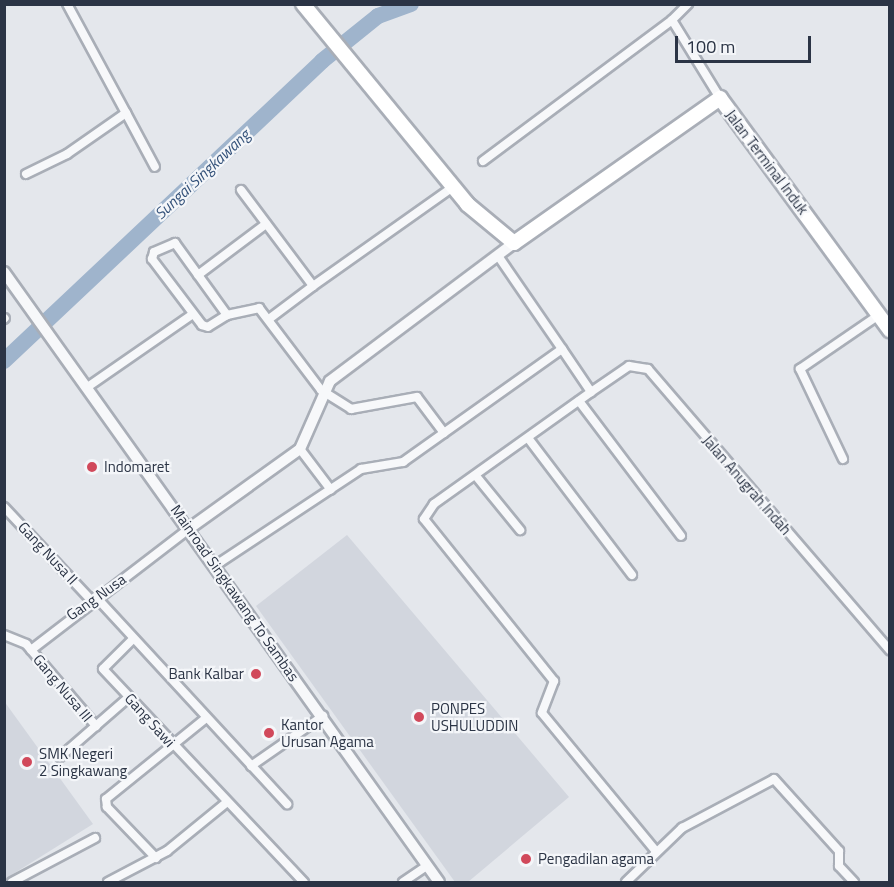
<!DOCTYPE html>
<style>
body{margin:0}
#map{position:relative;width:894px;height:887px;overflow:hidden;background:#e4e7ec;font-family:"Titillium Web",sans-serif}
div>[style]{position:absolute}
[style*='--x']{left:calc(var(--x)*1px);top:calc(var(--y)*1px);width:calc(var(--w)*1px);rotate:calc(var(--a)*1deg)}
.built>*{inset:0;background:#d2d6de}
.river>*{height:16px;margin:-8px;padding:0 8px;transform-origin:8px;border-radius:8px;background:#9fb4cc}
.roads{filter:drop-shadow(2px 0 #a9aeb7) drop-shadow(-2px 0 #a9aeb7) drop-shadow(0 2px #a9aeb7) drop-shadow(0 -2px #a9aeb7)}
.minor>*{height:8px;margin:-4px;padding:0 4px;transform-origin:4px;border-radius:4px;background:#f7f8fa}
.tertiary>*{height:10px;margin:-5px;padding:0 5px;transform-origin:5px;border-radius:5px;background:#f7f8fa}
.trunk>*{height:14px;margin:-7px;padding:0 7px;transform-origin:7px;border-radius:7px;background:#fff}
.dots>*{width:16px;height:16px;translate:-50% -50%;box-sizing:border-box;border:3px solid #f4f6f9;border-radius:50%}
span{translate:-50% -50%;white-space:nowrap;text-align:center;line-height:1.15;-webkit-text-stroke:4.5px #f4f6f9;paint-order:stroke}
.street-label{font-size:15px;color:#2b3445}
.poi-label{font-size:15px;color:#2b3445}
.left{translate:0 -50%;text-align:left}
.right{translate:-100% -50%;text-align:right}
.water-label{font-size:16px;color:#34527a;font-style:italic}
.frame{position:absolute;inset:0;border:6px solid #2b3445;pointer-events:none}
.scale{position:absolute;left:675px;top:36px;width:136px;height:27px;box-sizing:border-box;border:3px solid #2b3445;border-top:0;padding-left:8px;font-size:18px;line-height:21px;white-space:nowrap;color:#2b3445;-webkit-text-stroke:4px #f4f6f9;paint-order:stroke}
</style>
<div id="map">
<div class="built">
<div style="clip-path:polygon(347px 535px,569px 797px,468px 882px,455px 882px,256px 606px)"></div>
<div style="clip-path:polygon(4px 701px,93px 824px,5px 879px,4px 879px)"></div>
</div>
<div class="river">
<div style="--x:4;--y:361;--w:437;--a:-43.3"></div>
<div style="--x:322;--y:61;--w:72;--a:-38.8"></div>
<div style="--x:378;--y:16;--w:35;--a:-20"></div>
</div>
<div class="roads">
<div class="minor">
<div style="--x:688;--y:4;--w:23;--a:135"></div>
<div style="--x:672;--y:20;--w:92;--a:58.4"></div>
<div style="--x:126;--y:113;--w:61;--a:61.8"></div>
<div style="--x:483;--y:161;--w:236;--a:-36.7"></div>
<div style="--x:26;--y:174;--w:46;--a:-26"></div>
<div style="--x:67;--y:154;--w:72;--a:-34.8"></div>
<div style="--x:126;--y:113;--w:124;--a:-118.4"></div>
<div style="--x:241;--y:190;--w:120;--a:53.1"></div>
<div style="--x:313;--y:286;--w:55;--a:143.1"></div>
<div style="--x:198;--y:275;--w:85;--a:-36.9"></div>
<div style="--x:313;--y:286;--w:171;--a:-35.3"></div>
<div style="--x:227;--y:315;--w:22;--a:148"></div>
<div style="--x:208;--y:327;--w:6;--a:-162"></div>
<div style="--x:202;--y:325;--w:83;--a:-127.1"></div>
<div style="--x:152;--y:259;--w:7;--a:-74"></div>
<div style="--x:154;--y:252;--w:23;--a:-23"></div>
<div style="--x:175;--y:243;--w:89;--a:54.2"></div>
<div style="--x:227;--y:315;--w:33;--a:-12"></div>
<div style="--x:259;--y:308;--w:103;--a:52.9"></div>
<div style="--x:321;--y:390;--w:36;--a:32"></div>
<div style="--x:351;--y:409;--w:67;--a:-10.3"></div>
<div style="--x:417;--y:397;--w:45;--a:53.1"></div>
<div style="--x:4;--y:319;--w:1;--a:-45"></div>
<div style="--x:562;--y:349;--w:52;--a:56"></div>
<div style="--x:591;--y:392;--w:193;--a:144.5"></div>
<div style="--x:434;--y:504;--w:18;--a:124"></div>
<div style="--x:424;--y:519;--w:208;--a:51.3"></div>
<div style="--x:554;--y:681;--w:34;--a:111"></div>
<div style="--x:542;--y:713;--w:178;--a:50.5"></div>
<div style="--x:89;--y:386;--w:126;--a:-34.7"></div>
<div style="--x:591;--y:392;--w:46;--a:-34.4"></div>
<div style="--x:629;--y:366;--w:19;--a:9"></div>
<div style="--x:648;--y:369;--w:371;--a:49.3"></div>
<div style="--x:579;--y:401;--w:169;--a:52.9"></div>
<div style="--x:528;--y:438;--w:172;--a:52.8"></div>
<div style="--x:300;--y:449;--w:51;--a:52.9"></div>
<div style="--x:843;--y:459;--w:100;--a:-115.5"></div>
<div style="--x:800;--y:369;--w:96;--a:-34.4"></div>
<div style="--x:476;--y:476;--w:70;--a:50.8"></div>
<div style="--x:4;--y:507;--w:127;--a:46.9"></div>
<div style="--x:216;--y:565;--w:174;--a:-33.5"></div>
<div style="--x:361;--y:469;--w:43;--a:-9.5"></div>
<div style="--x:403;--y:462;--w:195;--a:-35.4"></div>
<div style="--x:562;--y:349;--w:113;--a:-124.5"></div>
<div style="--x:96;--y:597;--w:282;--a:47.3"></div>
<div style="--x:4;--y:635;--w:24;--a:22"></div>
<div style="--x:26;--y:644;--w:108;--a:49.5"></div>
<div style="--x:133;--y:639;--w:42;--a:135"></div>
<div style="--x:103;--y:669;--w:293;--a:46.7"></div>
<div style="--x:31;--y:650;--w:200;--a:-37.5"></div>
<div style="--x:60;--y:757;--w:91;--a:-41"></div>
<div style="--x:251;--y:766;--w:88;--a:-34.8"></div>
<div style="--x:156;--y:858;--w:71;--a:-133.9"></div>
<div style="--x:107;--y:807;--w:8;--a:-97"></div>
<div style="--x:106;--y:799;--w:129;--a:-39"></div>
<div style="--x:12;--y:882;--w:94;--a:-27.9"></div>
<div style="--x:108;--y:882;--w:67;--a:-27.7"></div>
<div style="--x:167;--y:851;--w:77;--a:-39.2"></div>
<div style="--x:403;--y:882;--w:29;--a:-34"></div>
<div style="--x:626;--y:882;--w:78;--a:-44"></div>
<div style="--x:682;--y:828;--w:104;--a:-28"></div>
<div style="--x:774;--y:779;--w:97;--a:47.9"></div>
<div style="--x:839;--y:851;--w:15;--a:90"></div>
<div style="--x:839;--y:866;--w:22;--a:47"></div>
</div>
<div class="tertiary">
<div style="--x:4;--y:272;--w:749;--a:54.51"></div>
<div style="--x:190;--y:528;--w:135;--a:-35.7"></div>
<div style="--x:300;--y:449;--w:74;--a:-66.2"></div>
<div style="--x:330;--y:381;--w:230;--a:-36.9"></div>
</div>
<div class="trunk">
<div style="--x:303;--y:4;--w:259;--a:50.6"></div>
<div style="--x:467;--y:204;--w:61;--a:39.7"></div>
<div style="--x:514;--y:243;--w:252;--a:-35.1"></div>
<div style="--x:720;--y:98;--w:288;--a:53.8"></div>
</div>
</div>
<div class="dots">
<div style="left:92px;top:467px;background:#d1495b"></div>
<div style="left:256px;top:674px;background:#d1495b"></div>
<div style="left:419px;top:717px;background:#d1495b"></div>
<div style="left:269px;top:733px;background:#d1495b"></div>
<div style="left:27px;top:762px;background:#d1495b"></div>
<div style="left:526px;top:859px;background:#d1495b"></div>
</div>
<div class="street-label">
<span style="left:767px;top:162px;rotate:53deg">Jalan Terminal Induk</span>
<span style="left:747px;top:485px;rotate:49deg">Jalan Anugrah Indah</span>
<span style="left:48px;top:553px;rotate:47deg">Gang Nusa II</span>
<span style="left:235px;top:593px;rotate:55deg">Mainroad Singkawang To Sambas</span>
<span style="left:96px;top:597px;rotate:-35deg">Gang Nusa</span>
<span style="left:63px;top:688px;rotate:50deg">Gang Nusa III</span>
<span style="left:150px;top:720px;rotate:48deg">Gang Sawi</span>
</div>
<div class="poi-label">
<span class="left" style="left:104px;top:467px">Indomaret</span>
<span class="right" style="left:244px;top:674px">Bank Kalbar</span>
<span class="left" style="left:431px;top:717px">PONPES<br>USHULUDDIN</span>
<span class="left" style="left:281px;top:733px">Kantor<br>Urusan Agama</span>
<span class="left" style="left:39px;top:762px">SMK Negeri<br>2 Singkawang</span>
<span class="left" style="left:538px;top:859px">Pengadilan agama</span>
</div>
<div class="water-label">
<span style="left:202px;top:174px;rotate:-43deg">Sungai Singkawang</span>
</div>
<div class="frame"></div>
<div class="scale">100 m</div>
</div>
